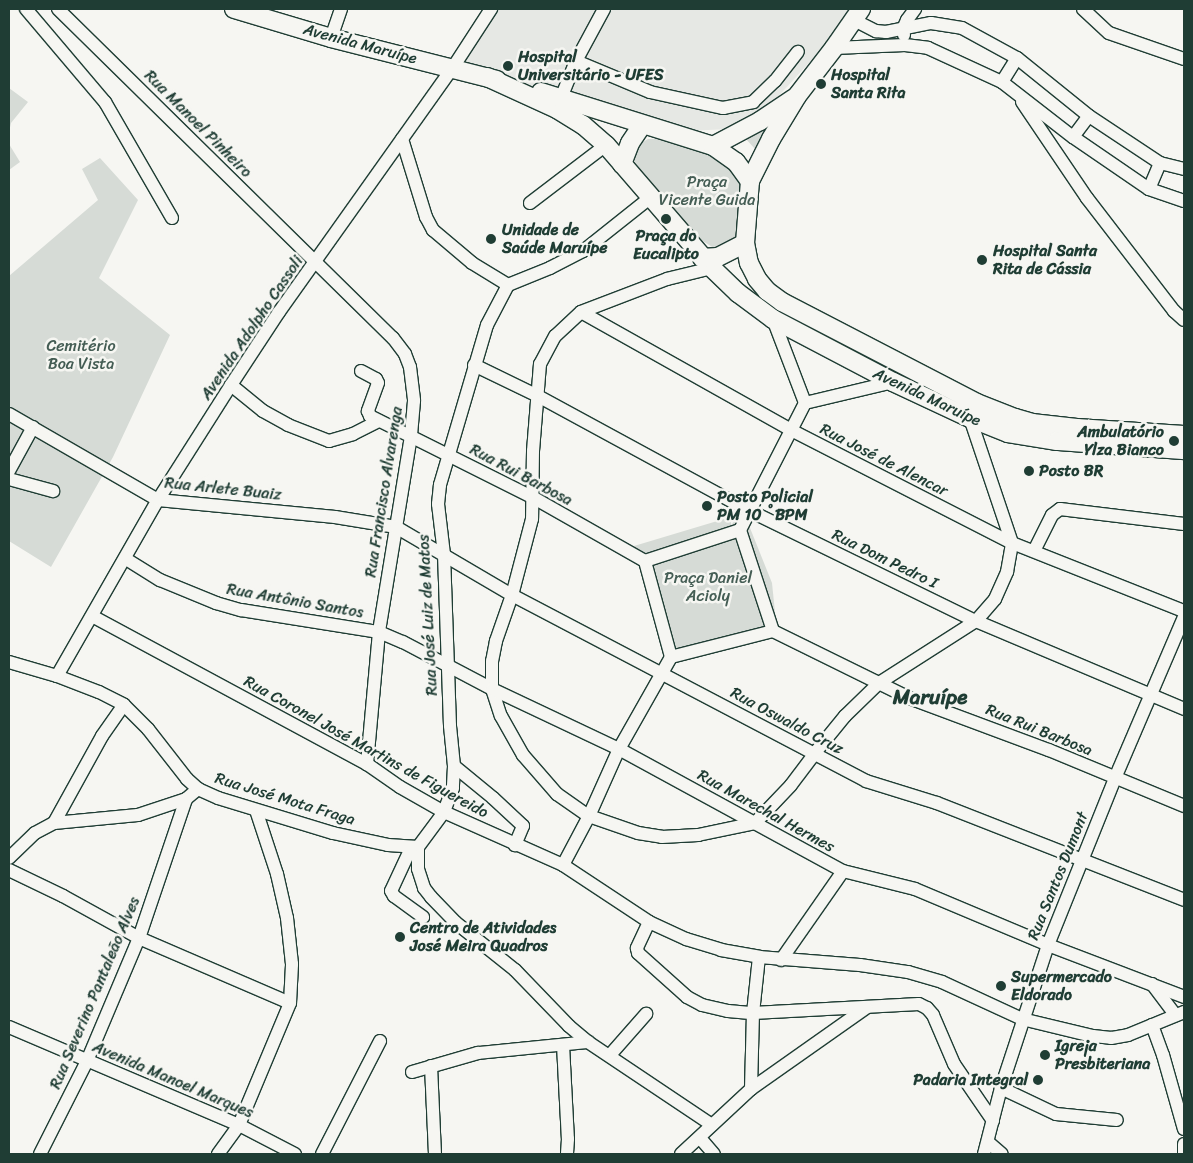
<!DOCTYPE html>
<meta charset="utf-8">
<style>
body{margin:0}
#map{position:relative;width:1193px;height:1163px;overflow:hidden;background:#f6f6f2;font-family:Sriracha,sans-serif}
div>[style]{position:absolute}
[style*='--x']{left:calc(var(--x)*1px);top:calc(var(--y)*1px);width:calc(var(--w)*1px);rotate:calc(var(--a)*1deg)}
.built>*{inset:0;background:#e6e8e4}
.green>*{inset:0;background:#d6dbd6}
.roads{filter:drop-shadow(1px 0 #1f3d34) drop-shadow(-1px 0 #1f3d34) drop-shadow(0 1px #1f3d34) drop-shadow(0 -1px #1f3d34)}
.street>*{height:12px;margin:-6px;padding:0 6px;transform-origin:6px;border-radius:6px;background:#f6f6f2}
.secondary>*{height:18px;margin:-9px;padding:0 9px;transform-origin:9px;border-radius:9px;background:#f6f6f2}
.dots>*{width:14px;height:14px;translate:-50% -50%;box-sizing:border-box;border:2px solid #f6f6f2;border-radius:50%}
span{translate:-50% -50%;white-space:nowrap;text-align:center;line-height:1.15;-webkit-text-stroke:5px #f6f6f2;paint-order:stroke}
.street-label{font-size:16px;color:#1f3d34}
.poi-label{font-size:16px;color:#1f3d34;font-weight:700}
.left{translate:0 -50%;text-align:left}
.right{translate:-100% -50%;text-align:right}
.park-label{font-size:16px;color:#445d54}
.district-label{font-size:21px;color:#1f3d34;font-weight:700}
.frame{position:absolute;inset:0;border:10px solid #1f3d34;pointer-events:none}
</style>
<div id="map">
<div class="built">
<div style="clip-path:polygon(498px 9px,850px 9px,819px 52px,761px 115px,729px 129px,688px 131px,458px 67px)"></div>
</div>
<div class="green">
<div style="clip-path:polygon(9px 88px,28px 102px,11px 123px,9px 132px)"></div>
<div style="clip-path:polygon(763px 130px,764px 131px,755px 149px,746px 139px)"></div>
<div style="clip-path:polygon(648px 139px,657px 139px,720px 158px,737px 169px,744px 190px,743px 232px,723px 250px,714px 248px,701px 240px,640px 170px,635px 162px,634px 154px,638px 145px)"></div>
<div style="clip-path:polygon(9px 144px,20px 162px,9px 170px)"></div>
<div style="clip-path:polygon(100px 158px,138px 200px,99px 278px,170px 335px,113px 457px,51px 567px,9px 541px,9px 276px,98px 200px,82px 169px)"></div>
<div style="clip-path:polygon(744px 513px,772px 583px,777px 632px,666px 661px,634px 546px)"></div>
</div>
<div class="roads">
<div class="street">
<div style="--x:26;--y:9;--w:122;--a:49.7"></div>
<div style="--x:105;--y:102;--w:134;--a:60"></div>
<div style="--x:58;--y:9;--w:470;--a:44.5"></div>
<div style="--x:393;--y:338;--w:20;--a:53"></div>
<div style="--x:405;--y:354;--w:14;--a:69"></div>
<div style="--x:410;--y:367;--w:34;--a:83"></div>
<div style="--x:414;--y:401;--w:35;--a:95"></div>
<div style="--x:411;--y:436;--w:199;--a:99.3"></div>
<div style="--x:379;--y:632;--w:133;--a:95.2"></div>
<div style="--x:1083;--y:9;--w:35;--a:43"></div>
<div style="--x:1109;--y:33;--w:79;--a:19.1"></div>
<div style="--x:854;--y:20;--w:25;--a:27"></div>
<div style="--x:876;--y:31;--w:10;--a:6"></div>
<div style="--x:886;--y:32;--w:46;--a:-11.3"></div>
<div style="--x:931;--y:23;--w:31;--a:9"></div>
<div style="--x:962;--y:28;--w:63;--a:28.6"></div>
<div style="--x:1017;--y:58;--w:92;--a:38.9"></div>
<div style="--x:1089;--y:116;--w:85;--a:33.5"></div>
<div style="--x:1160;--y:163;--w:25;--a:14"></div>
<div style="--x:904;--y:35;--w:6;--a:-99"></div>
<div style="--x:903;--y:29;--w:10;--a:-66"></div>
<div style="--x:907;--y:20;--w:14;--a:-54"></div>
<div style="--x:331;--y:38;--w:31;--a:-71"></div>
<div style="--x:834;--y:48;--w:71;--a:-2.4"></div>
<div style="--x:905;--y:45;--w:23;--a:7"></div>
<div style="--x:928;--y:48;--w:81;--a:24.7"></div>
<div style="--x:1002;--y:82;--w:90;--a:37.8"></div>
<div style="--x:1073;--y:137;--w:92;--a:34.4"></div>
<div style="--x:1149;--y:189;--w:37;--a:19"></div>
<div style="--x:576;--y:61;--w:80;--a:22.7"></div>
<div style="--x:650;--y:92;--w:75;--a:12.4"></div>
<div style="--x:723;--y:108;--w:31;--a:-11"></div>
<div style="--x:753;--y:102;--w:30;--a:-44"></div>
<div style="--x:775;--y:81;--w:37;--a:-52"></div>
<div style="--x:1002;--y:82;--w:28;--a:-58"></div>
<div style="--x:561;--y:98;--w:40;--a:-68"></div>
<div style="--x:576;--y:61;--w:59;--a:-61.7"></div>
<div style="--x:1022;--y:102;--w:116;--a:55.9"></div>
<div style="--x:1087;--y:198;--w:143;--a:52.4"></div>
<div style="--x:1174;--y:311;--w:13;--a:42"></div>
<div style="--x:1073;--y:137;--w:26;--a:-53"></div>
<div style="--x:402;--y:139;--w:82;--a:72.9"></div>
<div style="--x:426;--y:217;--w:15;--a:62"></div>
<div style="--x:433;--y:230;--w:51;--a:40.2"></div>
<div style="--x:472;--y:263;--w:42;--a:31.4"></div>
<div style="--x:1149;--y:189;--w:28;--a:-67"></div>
<div style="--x:651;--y:197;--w:87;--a:141.5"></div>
<div style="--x:583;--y:251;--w:37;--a:153"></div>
<div style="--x:550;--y:268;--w:45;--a:158"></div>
<div style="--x:508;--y:285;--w:45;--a:117.7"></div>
<div style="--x:487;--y:325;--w:167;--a:106.4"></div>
<div style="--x:440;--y:485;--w:19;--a:96"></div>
<div style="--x:438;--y:504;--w:50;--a:83.2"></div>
<div style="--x:444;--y:554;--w:172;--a:88"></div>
<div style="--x:450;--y:726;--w:40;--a:84.3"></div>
<div style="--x:454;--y:766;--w:22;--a:93"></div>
<div style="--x:453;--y:788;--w:26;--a:111"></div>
<div style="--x:444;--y:812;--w:44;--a:126.6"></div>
<div style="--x:418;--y:847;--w:22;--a:90"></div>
<div style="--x:418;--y:869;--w:20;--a:72"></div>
<div style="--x:424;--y:888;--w:11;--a:52"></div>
<div style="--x:431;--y:897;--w:35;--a:46"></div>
<div style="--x:455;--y:922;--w:77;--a:38.7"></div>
<div style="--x:515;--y:970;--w:78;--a:46"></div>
<div style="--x:569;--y:1026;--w:25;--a:40"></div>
<div style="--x:588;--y:1042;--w:149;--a:33.8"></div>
<div style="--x:530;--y:203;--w:96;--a:-37.3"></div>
<div style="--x:712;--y:268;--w:46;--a:166.3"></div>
<div style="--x:667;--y:279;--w:92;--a:159"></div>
<div style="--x:581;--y:312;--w:35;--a:137"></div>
<div style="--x:555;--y:336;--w:32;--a:118"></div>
<div style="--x:540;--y:364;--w:87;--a:94.6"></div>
<div style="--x:533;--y:451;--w:68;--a:90.8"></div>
<div style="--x:532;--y:519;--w:79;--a:104.7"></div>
<div style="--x:512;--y:595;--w:49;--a:109.2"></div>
<div style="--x:496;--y:641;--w:20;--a:101"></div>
<div style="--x:492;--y:661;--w:28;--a:90"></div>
<div style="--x:492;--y:689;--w:28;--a:72"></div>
<div style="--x:501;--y:716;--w:45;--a:60.6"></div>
<div style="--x:523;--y:755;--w:52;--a:48.9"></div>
<div style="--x:557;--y:794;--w:39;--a:35"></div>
<div style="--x:589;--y:816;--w:52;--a:19.1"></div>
<div style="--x:638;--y:833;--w:24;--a:9"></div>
<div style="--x:662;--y:837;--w:36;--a:-3"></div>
<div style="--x:698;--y:835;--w:58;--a:-11.9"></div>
<div style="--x:755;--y:823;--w:52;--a:-46.5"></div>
<div style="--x:791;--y:785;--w:39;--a:-53"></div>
<div style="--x:814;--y:754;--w:49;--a:-50.8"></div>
<div style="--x:845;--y:716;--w:47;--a:-44.1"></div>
<div style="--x:879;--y:683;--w:115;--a:-32.6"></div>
<div style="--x:976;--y:621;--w:29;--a:-49"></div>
<div style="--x:995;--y:599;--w:30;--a:-66"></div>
<div style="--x:1007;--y:572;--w:29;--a:-80"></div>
<div style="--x:1012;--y:543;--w:132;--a:-108.6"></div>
<div style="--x:581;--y:312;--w:241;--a:29.3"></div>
<div style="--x:791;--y:430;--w:248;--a:27.1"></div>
<div style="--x:1012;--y:543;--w:185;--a:21.6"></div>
<div style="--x:773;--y:319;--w:90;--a:69.1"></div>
<div style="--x:474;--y:365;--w:69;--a:25.8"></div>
<div style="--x:536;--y:395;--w:243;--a:28.5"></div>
<div style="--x:750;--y:511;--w:251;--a:26"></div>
<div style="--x:976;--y:621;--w:226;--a:22.9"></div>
<div style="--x:361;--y:371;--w:17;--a:28"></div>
<div style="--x:376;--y:379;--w:4;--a:63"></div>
<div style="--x:378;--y:383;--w:30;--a:110"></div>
<div style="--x:368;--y:411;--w:5;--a:68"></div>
<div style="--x:370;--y:416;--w:183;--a:26.6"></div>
<div style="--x:534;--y:498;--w:128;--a:29.6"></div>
<div style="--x:231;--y:385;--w:41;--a:39.1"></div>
<div style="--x:263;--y:411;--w:29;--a:29"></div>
<div style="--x:288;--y:425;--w:44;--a:21.3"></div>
<div style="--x:329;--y:441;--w:25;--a:-16"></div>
<div style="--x:353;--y:434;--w:29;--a:-27"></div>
<div style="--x:9;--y:414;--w:172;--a:30"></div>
<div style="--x:158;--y:500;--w:178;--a:5.5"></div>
<div style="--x:335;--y:517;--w:62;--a:9.3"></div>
<div style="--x:396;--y:527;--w:134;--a:30.4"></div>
<div style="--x:512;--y:595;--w:400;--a:27.7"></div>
<div style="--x:866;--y:781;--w:74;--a:17.2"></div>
<div style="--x:937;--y:803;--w:265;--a:21.4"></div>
<div style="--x:9;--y:471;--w:50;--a:-61.4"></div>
<div style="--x:9;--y:479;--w:46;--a:15.3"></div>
<div style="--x:740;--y:530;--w:106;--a:71.9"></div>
<div style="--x:773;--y:631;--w:105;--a:165.7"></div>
<div style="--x:671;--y:657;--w:99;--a:-105.2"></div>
<div style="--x:645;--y:561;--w:100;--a:-18.1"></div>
<div style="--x:740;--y:530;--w:143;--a:-62.9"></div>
<div style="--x:805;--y:403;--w:90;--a:-13.4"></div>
<div style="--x:1034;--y:551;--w:40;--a:-63.4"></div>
<div style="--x:1052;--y:515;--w:10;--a:-37"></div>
<div style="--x:1060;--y:509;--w:125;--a:6.9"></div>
<div style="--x:126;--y:559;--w:40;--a:32"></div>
<div style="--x:160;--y:580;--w:61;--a:22.3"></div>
<div style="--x:216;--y:603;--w:26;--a:16"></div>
<div style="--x:241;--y:610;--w:140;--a:9.1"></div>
<div style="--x:379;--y:632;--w:26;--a:23"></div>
<div style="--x:403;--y:642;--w:101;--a:27.8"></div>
<div style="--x:492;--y:689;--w:140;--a:25.3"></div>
<div style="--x:619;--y:749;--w:255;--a:28.6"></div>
<div style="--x:843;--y:871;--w:74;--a:14"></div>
<div style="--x:915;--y:889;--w:144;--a:22.8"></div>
<div style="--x:1048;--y:945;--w:146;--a:20.9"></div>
<div style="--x:92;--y:616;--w:312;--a:28.3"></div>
<div style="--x:367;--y:764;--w:40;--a:34.9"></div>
<div style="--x:400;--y:787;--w:51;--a:29.6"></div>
<div style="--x:444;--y:812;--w:130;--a:24"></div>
<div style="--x:563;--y:865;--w:103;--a:33.5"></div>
<div style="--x:649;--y:922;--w:41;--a:24.7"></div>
<div style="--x:686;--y:939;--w:37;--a:17"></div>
<div style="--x:721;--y:950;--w:39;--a:10"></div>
<div style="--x:759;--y:957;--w:101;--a:4.5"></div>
<div style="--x:860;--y:965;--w:49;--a:8.3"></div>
<div style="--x:908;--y:972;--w:35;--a:16"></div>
<div style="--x:942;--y:982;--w:88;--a:24.8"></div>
<div style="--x:1022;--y:1019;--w:73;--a:13.5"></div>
<div style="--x:1093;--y:1036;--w:18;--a:6"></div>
<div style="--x:1111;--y:1038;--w:17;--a:-10"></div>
<div style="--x:1128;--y:1035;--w:61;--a:-22.3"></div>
<div style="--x:773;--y:631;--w:152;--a:26.2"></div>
<div style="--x:909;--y:698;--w:149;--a:20.4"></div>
<div style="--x:1049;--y:750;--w:146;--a:22.5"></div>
<div style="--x:9;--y:662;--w:50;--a:16.3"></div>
<div style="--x:57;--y:676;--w:45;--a:20.9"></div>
<div style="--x:99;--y:692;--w:28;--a:27"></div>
<div style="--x:124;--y:705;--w:34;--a:45"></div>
<div style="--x:148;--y:729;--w:63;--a:52"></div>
<div style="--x:187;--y:779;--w:15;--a:42"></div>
<div style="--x:198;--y:789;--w:22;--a:24"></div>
<div style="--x:218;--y:798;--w:120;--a:16.9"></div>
<div style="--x:333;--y:833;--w:56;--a:12.3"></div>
<div style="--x:388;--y:845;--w:30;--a:4"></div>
<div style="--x:57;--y:676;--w:203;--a:-60.2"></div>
<div style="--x:158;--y:500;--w:136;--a:-57.6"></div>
<div style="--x:231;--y:385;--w:87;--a:-56.7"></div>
<div style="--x:279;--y:312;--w:298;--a:-54.6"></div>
<div style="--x:452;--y:69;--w:72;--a:-57"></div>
<div style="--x:454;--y:766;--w:50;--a:39.4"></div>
<div style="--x:493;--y:798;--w:41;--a:43"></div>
<div style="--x:523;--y:826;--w:21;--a:113"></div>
<div style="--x:54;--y:823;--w:99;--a:-61.1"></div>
<div style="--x:102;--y:736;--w:38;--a:-55"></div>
<div style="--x:411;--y:848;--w:47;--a:114.9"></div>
<div style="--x:391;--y:891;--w:6;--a:59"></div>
<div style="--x:394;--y:896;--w:36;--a:36"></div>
<div style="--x:9;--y:858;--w:36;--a:-44"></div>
<div style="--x:35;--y:833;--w:21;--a:-28"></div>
<div style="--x:54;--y:823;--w:84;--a:-5.4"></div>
<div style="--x:138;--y:815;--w:51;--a:-18.4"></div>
<div style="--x:563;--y:865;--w:55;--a:-62"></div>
<div style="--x:589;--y:816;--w:73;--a:-65.9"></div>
<div style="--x:619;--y:749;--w:106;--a:-60.5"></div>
<div style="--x:9;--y:870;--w:60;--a:25.7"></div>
<div style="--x:63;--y:896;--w:87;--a:28.9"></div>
<div style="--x:139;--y:938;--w:164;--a:23.3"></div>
<div style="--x:649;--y:922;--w:29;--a:115"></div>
<div style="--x:637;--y:948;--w:5;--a:79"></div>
<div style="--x:638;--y:953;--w:66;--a:41.9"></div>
<div style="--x:687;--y:997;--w:17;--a:28"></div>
<div style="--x:702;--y:1005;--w:27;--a:13"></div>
<div style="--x:728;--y:1011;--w:25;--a:5"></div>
<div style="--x:753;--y:1013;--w:166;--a:-3.1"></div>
<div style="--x:919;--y:1004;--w:9;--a:27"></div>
<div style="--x:927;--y:1008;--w:9;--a:49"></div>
<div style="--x:933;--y:1015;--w:53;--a:66.8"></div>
<div style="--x:954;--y:1064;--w:69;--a:55.6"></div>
<div style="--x:781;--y:960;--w:108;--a:-55.1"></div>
<div style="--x:1152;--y:984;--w:39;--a:53"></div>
<div style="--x:1152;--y:1025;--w:32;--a:70"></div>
<div style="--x:1163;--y:1055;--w:77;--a:74.2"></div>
<div style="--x:9;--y:1027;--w:250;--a:23.1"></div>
<div style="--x:239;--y:1125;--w:63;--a:27.4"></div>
<div style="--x:563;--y:1045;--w:94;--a:87"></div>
<div style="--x:568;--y:1139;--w:15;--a:94"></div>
<div style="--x:610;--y:1055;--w:55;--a:-48.7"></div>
<div style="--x:431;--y:1066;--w:88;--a:87.4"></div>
<div style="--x:412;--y:1072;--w:69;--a:-16.1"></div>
<div style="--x:478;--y:1053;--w:111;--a:-5.7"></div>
<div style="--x:1001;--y:1088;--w:61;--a:25.3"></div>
<div style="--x:1056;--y:1114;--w:61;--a:5.6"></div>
<div style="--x:751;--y:1089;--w:76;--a:-88.5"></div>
<div style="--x:753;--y:1013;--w:56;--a:-83.9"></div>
<div style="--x:700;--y:1138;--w:21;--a:49"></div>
<div style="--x:988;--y:1142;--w:18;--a:41"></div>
<div style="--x:40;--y:1154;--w:104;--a:-63.2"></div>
<div style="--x:87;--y:1061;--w:134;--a:-67.1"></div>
<div style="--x:139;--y:938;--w:147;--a:-71.3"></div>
<div style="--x:186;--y:799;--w:16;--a:-40"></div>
<div style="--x:218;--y:1154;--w:36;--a:-54"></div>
<div style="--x:239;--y:1125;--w:132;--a:-67.3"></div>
<div style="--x:290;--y:1003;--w:39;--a:-87"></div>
<div style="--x:292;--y:964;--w:46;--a:-96.2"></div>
<div style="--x:287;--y:918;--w:45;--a:-102.8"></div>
<div style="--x:277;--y:874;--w:67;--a:-108.2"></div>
<div style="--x:322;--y:1154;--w:127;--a:-62.8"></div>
<div style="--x:681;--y:1154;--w:96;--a:-42.9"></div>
<div style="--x:751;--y:1089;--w:141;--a:-35.2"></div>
<div style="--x:984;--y:1154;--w:68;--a:-75.6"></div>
<div style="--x:1001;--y:1088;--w:151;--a:-71.8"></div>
<div style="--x:1048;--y:945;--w:180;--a:-68.1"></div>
<div style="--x:1115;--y:778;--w:175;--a:-66.8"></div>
<div style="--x:1184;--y:1154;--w:10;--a:-90"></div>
</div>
<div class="secondary">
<div style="--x:234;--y:9;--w:101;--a:16.6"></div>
<div style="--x:331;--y:38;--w:171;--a:14.2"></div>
<div style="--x:861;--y:9;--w:47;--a:124.7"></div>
<div style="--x:834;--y:48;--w:61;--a:127.6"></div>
<div style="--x:797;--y:96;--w:50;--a:121.2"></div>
<div style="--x:771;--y:139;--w:47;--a:116.6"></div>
<div style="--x:750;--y:181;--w:62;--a:94.6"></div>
<div style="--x:745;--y:243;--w:20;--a:79"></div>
<div style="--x:749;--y:263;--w:18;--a:63"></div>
<div style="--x:757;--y:279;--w:16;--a:50"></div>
<div style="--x:767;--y:291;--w:19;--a:36"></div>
<div style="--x:782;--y:302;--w:220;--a:27.4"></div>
<div style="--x:977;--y:403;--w:41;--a:21.5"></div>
<div style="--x:1015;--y:418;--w:18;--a:16"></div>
<div style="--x:1032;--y:423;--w:45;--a:6.3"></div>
<div style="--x:1077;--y:428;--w:107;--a:3.7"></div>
<div style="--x:487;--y:77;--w:77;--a:24.6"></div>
<div style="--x:557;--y:109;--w:31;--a:32"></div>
<div style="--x:583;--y:125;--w:30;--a:41"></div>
<div style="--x:606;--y:145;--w:162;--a:49.2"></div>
<div style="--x:712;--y:268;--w:36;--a:44"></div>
<div style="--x:738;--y:293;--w:44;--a:36.6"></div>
<div style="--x:773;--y:319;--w:136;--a:27.7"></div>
<div style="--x:893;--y:382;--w:85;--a:25.1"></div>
<div style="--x:970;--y:418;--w:41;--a:21.5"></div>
<div style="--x:1008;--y:433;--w:50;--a:9.3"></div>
<div style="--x:1057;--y:441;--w:127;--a:4.1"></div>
<div style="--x:541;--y:92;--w:180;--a:17.4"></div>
<div style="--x:713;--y:146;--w:28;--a:35"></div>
<div style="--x:736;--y:162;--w:24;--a:54"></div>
<div style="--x:713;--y:146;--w:53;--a:-28"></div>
<div style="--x:760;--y:121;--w:40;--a:-34"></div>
<div style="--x:622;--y:164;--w:22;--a:-69"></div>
<div style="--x:630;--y:143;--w:22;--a:-56"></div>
<div style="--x:702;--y:258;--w:16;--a:-4"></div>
<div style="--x:718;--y:257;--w:30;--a:-27"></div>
</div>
</div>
<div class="dots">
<div style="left:508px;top:66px;background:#1f3d34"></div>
<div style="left:821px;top:84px;background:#1f3d34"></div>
<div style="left:666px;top:219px;background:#1f3d34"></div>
<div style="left:491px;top:239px;background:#1f3d34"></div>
<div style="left:982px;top:260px;background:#1f3d34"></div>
<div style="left:1174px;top:441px;background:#1f3d34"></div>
<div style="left:1029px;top:471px;background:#1f3d34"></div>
<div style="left:707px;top:506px;background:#1f3d34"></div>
<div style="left:400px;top:937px;background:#1f3d34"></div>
<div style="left:1001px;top:986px;background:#1f3d34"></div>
<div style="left:1045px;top:1055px;background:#1f3d34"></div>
<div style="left:1038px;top:1080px;background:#1f3d34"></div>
</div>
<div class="street-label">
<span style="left:360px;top:44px;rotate:15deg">Avenida Maruípe</span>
<span style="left:198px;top:124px;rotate:45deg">Rua Manoel Pinheiro</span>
<span style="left:252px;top:328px;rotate:-56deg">Avenida Adolpho Cassoli</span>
<span style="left:927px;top:397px;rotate:25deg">Avenida Maruípe</span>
<span style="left:884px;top:460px;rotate:27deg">Rua José de Alencar</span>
<span style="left:521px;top:475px;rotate:28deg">Rua Rui Barbosa</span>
<span style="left:223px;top:489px;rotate:6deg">Rua Arlete Buaiz</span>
<span style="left:384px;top:492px;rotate:-81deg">Rua Francisco Alvarenga</span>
<span style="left:885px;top:559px;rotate:26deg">Rua Dom Pedro I</span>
<span style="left:295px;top:601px;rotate:10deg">Rua Antônio Santos</span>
<span style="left:428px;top:615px;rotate:-93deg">Rua José Luiz de Matos</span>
<span style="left:787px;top:721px;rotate:28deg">Rua Oswaldo Cruz</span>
<span style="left:1039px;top:730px;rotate:22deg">Rua Rui Barbosa</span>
<span style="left:366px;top:747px;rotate:29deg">Rua Coronel José Martins de Figuereido</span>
<span style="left:285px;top:799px;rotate:17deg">Rua José Mota Fraga</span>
<span style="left:766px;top:811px;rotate:29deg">Rua Marechal Hermes</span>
<span style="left:1058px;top:876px;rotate:-68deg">Rua Santos Dumont</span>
<span style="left:95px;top:993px;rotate:-67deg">Rua Severino Pantaleão Alves</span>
<span style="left:173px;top:1080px;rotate:23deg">Avenida Manoel Marques</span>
</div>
<div class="poi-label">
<span class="left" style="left:518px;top:66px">Hospital<br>Universitário - UFES</span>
<span class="left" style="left:831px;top:84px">Hospital<br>Santa Rita</span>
<span class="left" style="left:502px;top:239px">Unidade de<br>Saúde Maruípe</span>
<span style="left:666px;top:245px">Praça do<br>Eucalipto</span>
<span class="left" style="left:993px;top:260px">Hospital Santa<br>Rita de Cássia</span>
<span class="right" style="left:1164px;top:441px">Ambulatório<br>Ylza Bianco</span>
<span class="left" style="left:1039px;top:471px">Posto BR</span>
<span class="left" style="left:717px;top:506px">Posto Policial<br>PM 10˚ BPM</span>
<span class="left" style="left:410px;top:937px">Centro de Atividades<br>José Meira Quadros</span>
<span class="left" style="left:1011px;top:986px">Supermercado<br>Eldorado</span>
<span class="left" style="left:1055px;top:1055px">Igreja<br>Presbiteriana</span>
<span class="right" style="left:1028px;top:1080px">Padaria Integral</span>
</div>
<div class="park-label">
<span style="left:707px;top:191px">Praça<br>Vicente Guida</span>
<span style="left:81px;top:355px">Cemitério<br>Boa Vista</span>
<span style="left:708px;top:587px">Praça Daniel<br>Acioly</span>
</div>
<div class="district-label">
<span style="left:930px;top:697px">Maruípe</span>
</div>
<div class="frame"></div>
</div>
